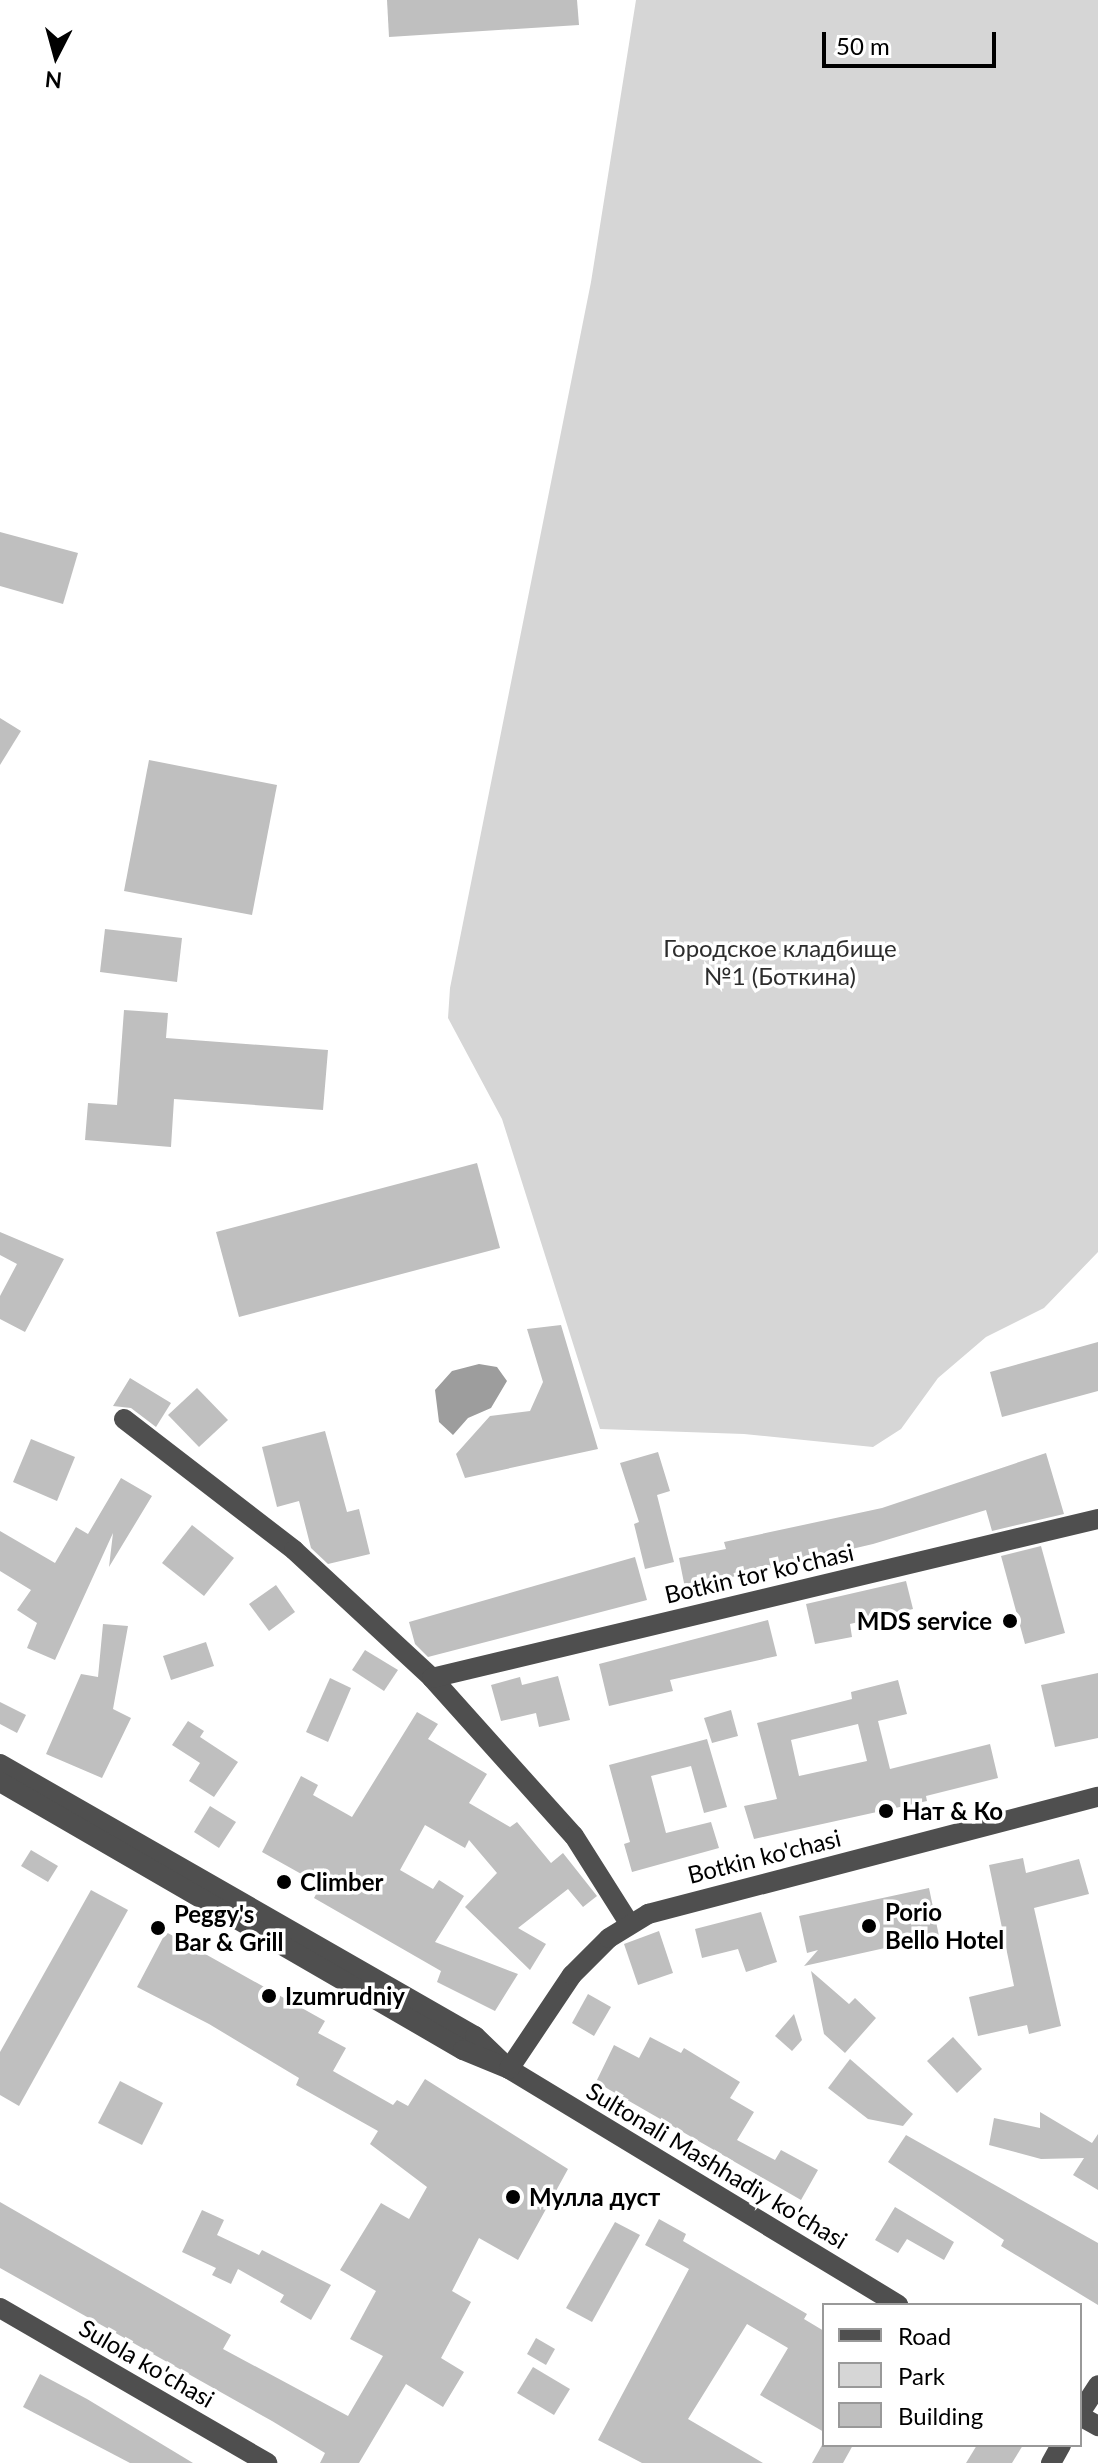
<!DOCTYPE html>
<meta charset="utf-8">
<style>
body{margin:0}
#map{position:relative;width:1098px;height:2463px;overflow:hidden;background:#fff;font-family:Lato,sans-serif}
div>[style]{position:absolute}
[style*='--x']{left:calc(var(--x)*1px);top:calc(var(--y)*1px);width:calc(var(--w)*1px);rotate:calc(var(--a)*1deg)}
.green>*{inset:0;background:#d6d6d6}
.water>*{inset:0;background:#9d9d9d}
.building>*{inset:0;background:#bfbfbf}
.minor>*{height:20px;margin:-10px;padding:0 10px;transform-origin:10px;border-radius:10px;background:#4f4f4f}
.dots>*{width:22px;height:22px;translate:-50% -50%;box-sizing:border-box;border:4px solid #fff;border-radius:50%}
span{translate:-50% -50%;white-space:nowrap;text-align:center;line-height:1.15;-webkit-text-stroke:7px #fff;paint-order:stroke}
.park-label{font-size:24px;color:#2d2d2d}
.street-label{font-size:24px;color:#000}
.poi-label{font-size:24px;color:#000;font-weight:700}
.right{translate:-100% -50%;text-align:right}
.left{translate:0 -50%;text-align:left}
.legend{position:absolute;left:822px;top:2303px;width:260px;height:144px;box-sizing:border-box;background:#fff;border:2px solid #999;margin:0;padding:10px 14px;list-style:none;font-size:24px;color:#000}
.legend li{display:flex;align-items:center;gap:16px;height:40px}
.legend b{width:40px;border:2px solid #999}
.north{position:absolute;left:16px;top:16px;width:80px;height:80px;-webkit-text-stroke:6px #fff;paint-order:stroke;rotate:186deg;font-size:22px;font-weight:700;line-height:32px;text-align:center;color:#000}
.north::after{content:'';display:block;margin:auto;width:28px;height:36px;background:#000;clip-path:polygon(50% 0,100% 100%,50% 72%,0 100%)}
.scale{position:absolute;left:822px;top:32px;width:174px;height:36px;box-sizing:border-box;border:4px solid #000;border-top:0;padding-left:10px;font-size:24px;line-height:28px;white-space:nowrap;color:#000;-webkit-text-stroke:6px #fff;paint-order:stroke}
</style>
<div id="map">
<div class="green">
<div style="clip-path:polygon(636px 0,1098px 0,1098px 1252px,1044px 1308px,986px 1337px,938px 1378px,901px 1429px,873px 1447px,744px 1434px,600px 1429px,502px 1119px,448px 1018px,450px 988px,591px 282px)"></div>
</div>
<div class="water">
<div style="clip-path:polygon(479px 1364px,497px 1367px,507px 1381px,491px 1408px,468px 1418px,453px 1435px,439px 1422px,435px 1390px,452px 1371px)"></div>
</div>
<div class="building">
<div style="clip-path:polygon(387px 0,577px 0,579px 25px,389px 37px)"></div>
<div style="clip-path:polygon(0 532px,78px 553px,63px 604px,0 586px)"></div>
<div style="clip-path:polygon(0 718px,21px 731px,0 765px)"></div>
<div style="clip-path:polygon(149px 760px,277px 785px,252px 915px,124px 891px)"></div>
<div style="clip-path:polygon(105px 929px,182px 938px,177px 982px,100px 972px)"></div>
<div style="clip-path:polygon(124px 1010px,168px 1013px,166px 1038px,328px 1050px,323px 1110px,174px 1099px,171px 1147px,85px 1140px,88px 1103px,117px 1105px)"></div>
<div style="clip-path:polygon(477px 1163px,500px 1248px,239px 1317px,216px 1232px)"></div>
<div style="clip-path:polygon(0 1232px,64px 1259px,25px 1332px,0 1319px,0 1296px,17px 1264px,0 1255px)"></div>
<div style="clip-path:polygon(561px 1325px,598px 1449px,465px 1478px,456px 1454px,490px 1416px,530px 1411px,543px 1382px,527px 1329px)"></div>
<div style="clip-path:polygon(1098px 1342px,1098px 1391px,1002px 1417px,990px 1372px)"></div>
<div style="clip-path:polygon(130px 1378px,171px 1403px,156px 1427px,131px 1408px,113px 1406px)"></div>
<div style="clip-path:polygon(197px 1388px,228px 1420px,199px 1447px,168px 1415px)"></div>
<div style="clip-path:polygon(325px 1431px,347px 1512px,359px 1509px,370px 1554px,328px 1564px,311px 1548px,299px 1501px,277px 1507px,262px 1447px)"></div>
<div style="clip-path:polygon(31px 1439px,75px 1457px,57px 1501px,13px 1482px)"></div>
<div style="clip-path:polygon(658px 1452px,670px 1491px,657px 1495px,674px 1562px,645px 1569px,634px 1524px,639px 1522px,620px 1463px)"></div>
<div style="clip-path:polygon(1046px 1453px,1064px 1514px,992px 1531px,986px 1510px,873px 1544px,685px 1588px,679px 1558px,726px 1549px,724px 1542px,882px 1508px)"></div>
<div style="clip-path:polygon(121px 1478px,152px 1496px,109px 1567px,113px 1533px,55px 1660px,27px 1648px,37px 1623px,17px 1610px,31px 1590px,0 1571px,0 1531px,55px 1563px,76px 1527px,88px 1534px)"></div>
<div style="clip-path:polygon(192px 1525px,234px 1558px,204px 1596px,162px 1563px)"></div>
<div style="clip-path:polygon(1041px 1546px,1065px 1633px,1025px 1644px,1001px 1556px)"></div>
<div style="clip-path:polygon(635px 1557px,647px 1600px,428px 1657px,415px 1644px,409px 1622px)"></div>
<div style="clip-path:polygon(906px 1581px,913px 1609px,850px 1624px,852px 1637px,815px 1644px,806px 1604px)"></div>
<div style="clip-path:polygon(276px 1585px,295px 1612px,269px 1631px,249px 1604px)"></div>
<div style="clip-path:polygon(768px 1620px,777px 1656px,670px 1680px,673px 1691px,609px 1706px,599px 1664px)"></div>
<div style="clip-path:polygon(103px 1624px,128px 1626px,113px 1709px,131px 1718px,102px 1778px,46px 1754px,81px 1674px,98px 1677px)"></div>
<div style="clip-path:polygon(206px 1642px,214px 1666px,171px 1680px,163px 1656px)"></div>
<div style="clip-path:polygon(365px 1650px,398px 1670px,384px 1691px,352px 1670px)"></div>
<div style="clip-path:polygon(1098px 1673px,1098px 1738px,1055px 1747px,1041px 1685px)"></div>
<div style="clip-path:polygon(558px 1676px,570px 1720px,539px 1727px,536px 1713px,501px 1721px,491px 1685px,520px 1677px,522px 1685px)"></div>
<div style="clip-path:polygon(330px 1678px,351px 1688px,328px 1742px,306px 1732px)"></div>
<div style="clip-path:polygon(evenodd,898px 1680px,907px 1714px,878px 1721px,890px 1769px,990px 1744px,998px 1778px,926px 1796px,927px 1801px,754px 1839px,744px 1806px,777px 1799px,757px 1723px,852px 1699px,851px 1692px,898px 1680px,858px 1724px,867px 1761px,799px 1776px,791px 1740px,858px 1724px)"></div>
<div style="clip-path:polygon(0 1702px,26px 1715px,17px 1733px,0 1724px)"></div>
<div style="clip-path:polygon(731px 1710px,738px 1736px,712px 1743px,704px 1718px)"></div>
<div style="clip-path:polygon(417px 1712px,438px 1724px,428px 1739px,487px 1774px,469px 1803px,510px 1827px,517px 1822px,551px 1863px,563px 1853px,597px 1896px,583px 1907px,568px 1889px,518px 1928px,546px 1944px,530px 1970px,465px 1907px,497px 1873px,469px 1840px,465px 1848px,425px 1825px,400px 1870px,433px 1889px,439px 1880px,464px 1896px,435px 1942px,518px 1974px,495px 2011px,437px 1982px,441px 1971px,314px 1898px,321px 1885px,262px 1852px,301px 1776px,318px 1785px,313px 1795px,352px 1817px)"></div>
<div style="clip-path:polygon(188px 1721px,204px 1731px,200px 1737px,238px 1762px,214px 1797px,189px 1781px,200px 1763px,172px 1745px)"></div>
<div style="clip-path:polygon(707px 1739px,727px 1807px,704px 1813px,691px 1766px,651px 1776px,666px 1833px,711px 1822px,719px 1848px,632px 1872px,624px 1844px,630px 1842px,609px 1765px)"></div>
<div style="clip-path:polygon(210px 1806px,236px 1822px,219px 1848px,194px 1832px)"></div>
<div style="clip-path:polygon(31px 1850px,58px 1866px,48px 1882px,21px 1866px)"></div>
<div style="clip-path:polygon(1023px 1858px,1026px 1873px,1079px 1859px,1089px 1894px,1034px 1908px,1061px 2026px,1029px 2034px,1027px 2025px,978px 2036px,969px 1997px,1014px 1986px,989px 1865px)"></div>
<div style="clip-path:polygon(929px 1888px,939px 1936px,804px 1966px,818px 1950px,807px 1953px,799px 1916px)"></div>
<div style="clip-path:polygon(91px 1890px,128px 1910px,19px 2106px,0 2095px,0 2052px)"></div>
<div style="clip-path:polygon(761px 1912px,777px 1962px,746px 1972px,738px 1949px,702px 1958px,695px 1929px)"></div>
<div style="clip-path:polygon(659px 1931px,673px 1973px,638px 1985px,624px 1944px)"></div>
<div style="clip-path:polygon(166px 1932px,325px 2021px,318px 2033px,346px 2048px,333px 2071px,393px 2105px,397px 2100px,408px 2106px,425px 2079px,568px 2169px,518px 2260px,479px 2238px,452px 2291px,471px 2302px,441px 2358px,464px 2372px,443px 2407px,406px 2384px,359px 2463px,320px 2463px,325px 2453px,272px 2421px,0 2268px,0 2202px,231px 2335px,223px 2349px,348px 2416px,383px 2356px,350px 2339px,376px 2291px,340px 2270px,381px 2203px,409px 2219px,427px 2187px,370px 2144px,378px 2131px,296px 2085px,299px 2078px,209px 2024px,137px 1987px)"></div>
<div style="clip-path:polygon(811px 1971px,849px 2004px,855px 1998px,876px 2018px,845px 2053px,824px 2034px)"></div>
<div style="clip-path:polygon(588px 1994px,611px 2007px,594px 2036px,572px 2023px)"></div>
<div style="clip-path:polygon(794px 2014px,802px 2040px,792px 2051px,775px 2036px)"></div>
<div style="clip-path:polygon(650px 2037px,681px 2053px,684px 2048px,740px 2082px,730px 2098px,754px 2112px,737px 2140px,775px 2160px,781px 2150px,818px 2170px,801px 2200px,596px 2082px,614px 2045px,639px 2058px)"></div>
<div style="clip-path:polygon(953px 2037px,982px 2069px,957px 2093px,927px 2061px)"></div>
<div style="clip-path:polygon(850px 2059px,913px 2114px,903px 2126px,868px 2119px,828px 2088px)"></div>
<div style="clip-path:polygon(120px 2081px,163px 2103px,142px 2145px,98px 2123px)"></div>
<div style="clip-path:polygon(1040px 2112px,1092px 2143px,1098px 2134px,1098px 2190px,1073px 2175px,1084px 2158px,1041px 2159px,989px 2145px,994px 2118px,1040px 2128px)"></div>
<div style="clip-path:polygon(906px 2135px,1098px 2243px,1098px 2305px,1001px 2246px,1004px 2240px,888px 2162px)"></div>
<div style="clip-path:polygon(895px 2207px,954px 2242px,944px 2260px,907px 2239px,898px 2253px,875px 2240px)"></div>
<div style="clip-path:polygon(202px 2210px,224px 2220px,217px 2235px,259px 2255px,262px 2250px,331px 2285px,311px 2320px,280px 2302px,284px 2295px,238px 2269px,231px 2284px,212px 2275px,216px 2268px,182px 2252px)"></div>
<div style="clip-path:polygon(659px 2219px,686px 2234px,683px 2241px,807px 2314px,804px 2319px,824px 2331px,824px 2432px,760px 2395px,788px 2348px,747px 2324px,688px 2419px,763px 2463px,642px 2463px,598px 2440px,689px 2269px,645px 2245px)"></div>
<div style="clip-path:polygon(615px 2222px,640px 2235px,592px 2322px,566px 2308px)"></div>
<div style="clip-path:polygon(536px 2338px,555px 2349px,546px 2365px,527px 2354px)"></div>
<div style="clip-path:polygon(533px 2367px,570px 2389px,554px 2415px,517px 2393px)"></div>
<div style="clip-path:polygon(40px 2374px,87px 2399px,193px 2463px,130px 2463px,23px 2407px)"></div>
<div style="clip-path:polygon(822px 2445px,853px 2445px,843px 2463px,812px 2463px)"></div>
<div style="clip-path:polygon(977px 2445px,1023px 2445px,1012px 2463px,966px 2463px)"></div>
</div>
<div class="minor">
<div style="--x:124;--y:1419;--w:215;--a:37.6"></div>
<div style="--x:294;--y:1550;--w:188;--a:42.8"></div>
<div style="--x:432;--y:1678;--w:212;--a:48.1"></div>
<div style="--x:574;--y:1836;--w:103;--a:57.7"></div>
<div style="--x:432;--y:1678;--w:685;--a:-13.43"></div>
<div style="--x:0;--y:1764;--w:547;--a:29.8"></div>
<div style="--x:475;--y:2036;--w:36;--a:44"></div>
<div style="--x:0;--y:1782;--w:535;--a:30.06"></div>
<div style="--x:463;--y:2050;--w:50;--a:22.4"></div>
<div style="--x:509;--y:2069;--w:455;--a:31.2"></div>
<div style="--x:509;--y:2069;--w:113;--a:-56.2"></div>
<div style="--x:572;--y:1975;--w:52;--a:-45"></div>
<div style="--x:609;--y:1938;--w:46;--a:-31.6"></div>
<div style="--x:648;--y:1914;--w:465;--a:-14.6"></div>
<div style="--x:0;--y:2308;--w:309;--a:30.1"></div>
<div style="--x:1080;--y:2413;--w:33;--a:-57"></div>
<div style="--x:1080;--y:2416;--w:21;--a:29"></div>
<div style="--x:1051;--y:2463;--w:21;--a:-61"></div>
</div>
<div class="dots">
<div style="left:1010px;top:1621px;background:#000"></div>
<div style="left:886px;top:1811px;background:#000"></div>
<div style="left:284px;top:1882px;background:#000"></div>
<div style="left:869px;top:1926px;background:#000"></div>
<div style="left:158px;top:1928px;background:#000"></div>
<div style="left:269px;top:1996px;background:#000"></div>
<div style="left:513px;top:2197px;background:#000"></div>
</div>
<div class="park-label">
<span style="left:780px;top:962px">Городское кладбище<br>№1 (Боткина)</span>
</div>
<div class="street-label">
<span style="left:759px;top:1573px;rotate:-13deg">Botkin tor ko'chasi</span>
<span style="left:764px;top:1856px;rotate:-14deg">Botkin ko'chasi</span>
<span style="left:717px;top:2165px;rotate:31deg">Sultonali Mashhadiy ko'chasi</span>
<span style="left:147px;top:2363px;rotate:30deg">Sulola ko'chasi</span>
</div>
<div class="poi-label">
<span class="right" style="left:992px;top:1621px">MDS service</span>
<span class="left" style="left:902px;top:1811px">Нат &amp; Ко</span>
<span class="left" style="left:300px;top:1882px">Climber</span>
<span class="left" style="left:885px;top:1926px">Porio<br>Bello Hotel</span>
<span class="left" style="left:174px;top:1928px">Peggy's<br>Bar &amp; Grill</span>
<span class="left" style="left:285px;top:1996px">Izumrudniy</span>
<span class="left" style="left:529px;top:2197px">Мулла дуст</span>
</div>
<ul class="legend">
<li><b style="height:10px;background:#4f4f4f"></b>Road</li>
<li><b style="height:22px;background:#d6d6d6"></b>Park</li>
<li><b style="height:22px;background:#bfbfbf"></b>Building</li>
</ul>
<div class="north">N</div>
<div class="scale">50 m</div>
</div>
